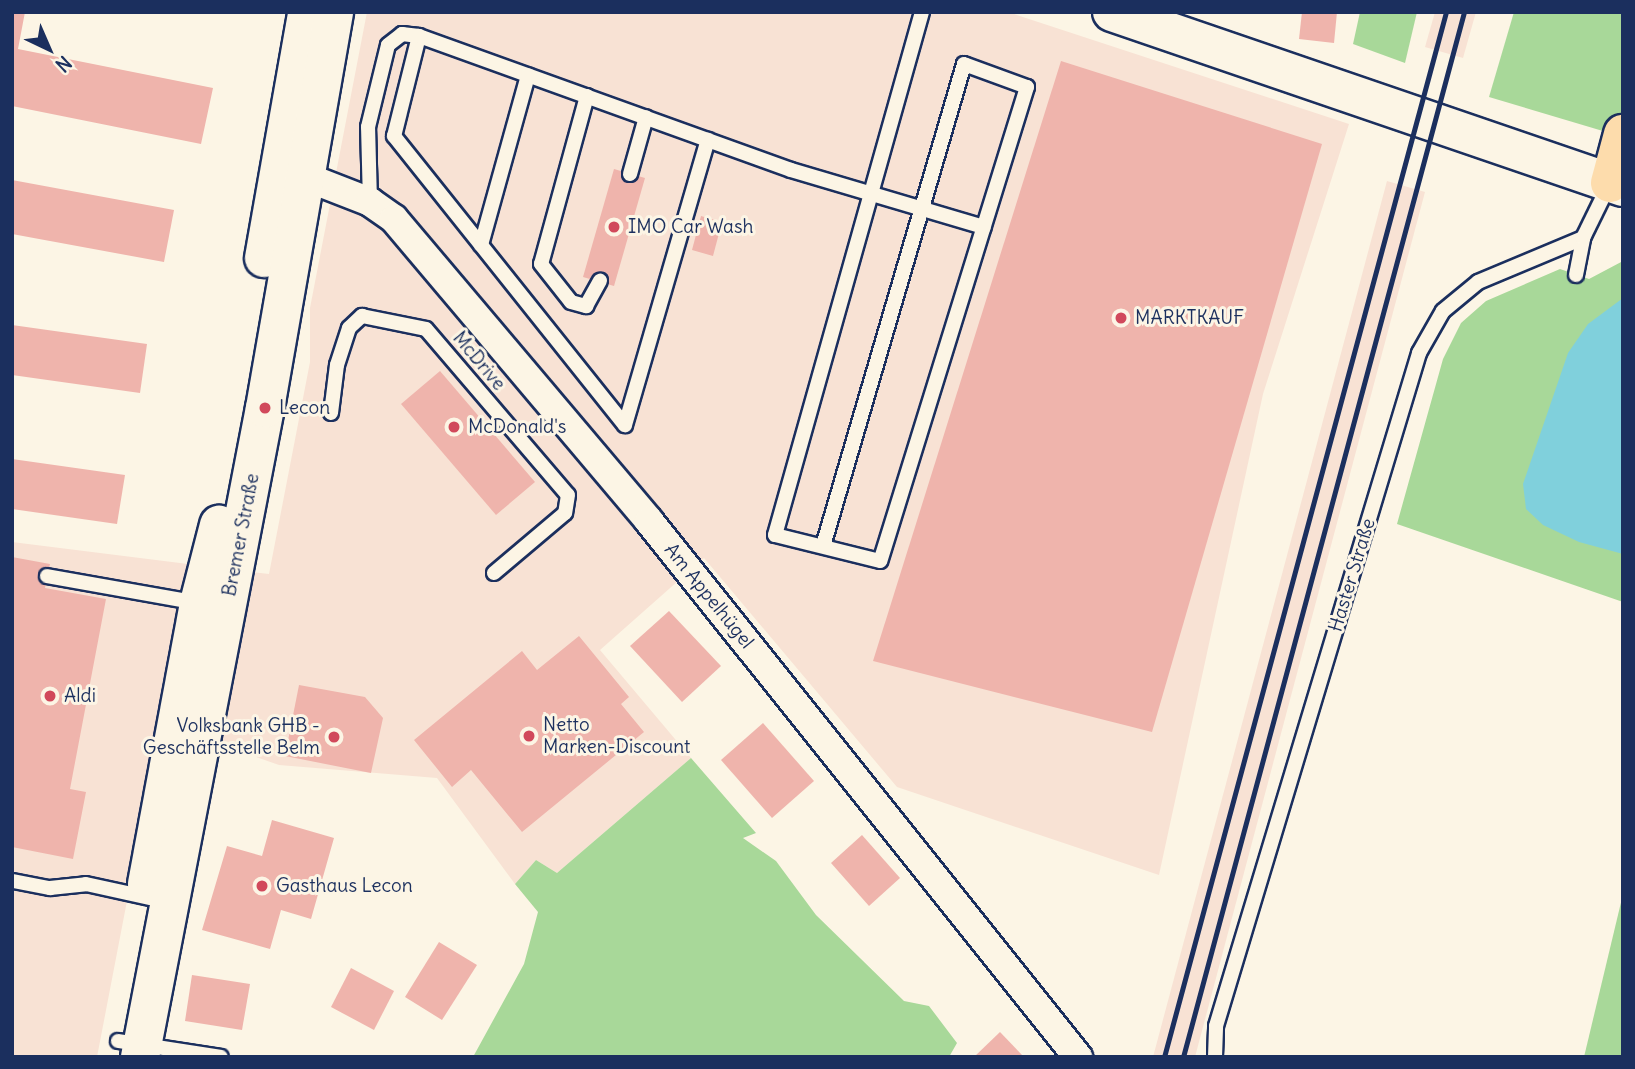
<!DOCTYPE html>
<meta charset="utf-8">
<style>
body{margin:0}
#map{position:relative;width:1635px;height:1069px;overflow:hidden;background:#fcf5e5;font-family:Delius,sans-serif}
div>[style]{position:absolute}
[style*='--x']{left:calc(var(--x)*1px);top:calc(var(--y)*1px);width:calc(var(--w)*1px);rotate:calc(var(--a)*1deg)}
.built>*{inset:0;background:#f8e2d4}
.green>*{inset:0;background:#a8d899}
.water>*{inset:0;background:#80d0dc}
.building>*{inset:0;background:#efb4ac}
.roads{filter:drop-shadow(2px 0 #1b2f5e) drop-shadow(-2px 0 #1b2f5e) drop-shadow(0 2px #1b2f5e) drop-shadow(0 -2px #1b2f5e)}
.lane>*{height:14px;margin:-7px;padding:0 7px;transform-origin:7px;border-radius:7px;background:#fcf5e5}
.street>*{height:28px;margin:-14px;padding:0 14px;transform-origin:14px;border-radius:14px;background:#fcf5e5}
.secondary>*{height:38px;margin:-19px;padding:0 19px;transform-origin:19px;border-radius:19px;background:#fcf5e5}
.highway>*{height:38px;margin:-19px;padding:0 19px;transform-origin:19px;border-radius:19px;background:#fddcac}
.rail>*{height:5px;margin:-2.5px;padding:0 2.5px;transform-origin:2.5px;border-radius:2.5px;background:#1b2f5e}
.dots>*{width:19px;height:19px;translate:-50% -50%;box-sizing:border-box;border:4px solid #fcf5e5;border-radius:50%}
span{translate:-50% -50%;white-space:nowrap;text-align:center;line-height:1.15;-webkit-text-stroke:6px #fcf5e5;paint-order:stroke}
.poi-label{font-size:19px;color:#1b2f5e}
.left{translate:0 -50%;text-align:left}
.right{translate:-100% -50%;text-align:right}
.street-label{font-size:19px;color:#1b2f5e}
.frame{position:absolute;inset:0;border:14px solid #1b2f5e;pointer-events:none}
.north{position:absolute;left:14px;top:14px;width:70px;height:70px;-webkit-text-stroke:5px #fcf5e5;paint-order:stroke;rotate:136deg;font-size:19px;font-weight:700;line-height:28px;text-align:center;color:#1b2f5e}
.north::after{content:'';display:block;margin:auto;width:24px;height:32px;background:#1b2f5e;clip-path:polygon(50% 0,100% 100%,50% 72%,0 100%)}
</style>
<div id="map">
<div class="built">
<div style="clip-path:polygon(367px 12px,1008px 12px,1349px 124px,1263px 394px,1159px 875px,897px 787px,704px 558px,600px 650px,691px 758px,557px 873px,536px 860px,515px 884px,437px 778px,279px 765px,161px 724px,97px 1057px,12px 1057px,12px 542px,269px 574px,310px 362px,310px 308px)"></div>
<div style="clip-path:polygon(1435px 12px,1476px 12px,1463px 58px,1425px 47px)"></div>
<div style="clip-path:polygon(1387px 181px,1425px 192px,1195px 1057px,1153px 1057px)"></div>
</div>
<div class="green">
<div style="clip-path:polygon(1360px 12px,1417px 12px,1405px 63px,1353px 44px)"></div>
<div style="clip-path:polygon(1514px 12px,1623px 12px,1623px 137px,1489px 97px)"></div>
<div style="clip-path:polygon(1623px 261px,1623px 602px,1397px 524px,1443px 359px,1461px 323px,1486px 301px,1560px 269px,1589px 279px)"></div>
<div style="clip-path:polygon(691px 758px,756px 833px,743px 838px,776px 861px,816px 915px,904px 1001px,929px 1006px,957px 1043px,949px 1057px,473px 1057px,524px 964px,538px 912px,515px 884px,536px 860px,557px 873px)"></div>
<div style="clip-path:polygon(1623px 894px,1623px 1057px,1584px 1057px)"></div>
</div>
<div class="water">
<div style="clip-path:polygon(1623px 298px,1623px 554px,1579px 542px,1543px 525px,1526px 509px,1523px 484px,1568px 353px,1588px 324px)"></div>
</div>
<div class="building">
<div style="clip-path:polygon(12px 12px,25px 12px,18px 49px,213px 88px,201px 144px,12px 106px)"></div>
<div style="clip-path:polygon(1302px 12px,1337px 12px,1334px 43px,1299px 39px)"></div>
<div style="clip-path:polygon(1061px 61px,1322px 144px,1152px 732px,873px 661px)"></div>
<div style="clip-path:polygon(614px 169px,645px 178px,614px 286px,583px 277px)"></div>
<div style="clip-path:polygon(12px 180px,174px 210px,164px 262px,12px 234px)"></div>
<div style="clip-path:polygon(701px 216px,722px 222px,713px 256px,692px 250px)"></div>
<div style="clip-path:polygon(12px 325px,147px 344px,140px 393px,12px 375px)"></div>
<div style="clip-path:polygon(440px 371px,535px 482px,496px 515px,401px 404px)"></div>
<div style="clip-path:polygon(12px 459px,125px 475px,117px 524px,12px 509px)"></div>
<div style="clip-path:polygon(12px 557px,50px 564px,45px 588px,106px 599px,70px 789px,86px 792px,73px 859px,12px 847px)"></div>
<div style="clip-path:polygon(669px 611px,721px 666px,682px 702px,630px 646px)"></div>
<div style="clip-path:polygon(579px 636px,629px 697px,621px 704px,644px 732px,522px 832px,471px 770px,452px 787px,414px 740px,522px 651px,537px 670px)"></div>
<div style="clip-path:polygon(299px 685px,365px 697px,383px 718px,371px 773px,285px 756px)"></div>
<div style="clip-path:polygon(763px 723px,814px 781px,772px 818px,721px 760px)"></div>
<div style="clip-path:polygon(272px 820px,334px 838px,311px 919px,281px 910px,270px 949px,202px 930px,227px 846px,262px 856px)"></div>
<div style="clip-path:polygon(862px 835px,900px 878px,869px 906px,831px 863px)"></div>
<div style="clip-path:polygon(439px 942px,477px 965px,442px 1020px,405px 997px)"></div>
<div style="clip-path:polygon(351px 968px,394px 991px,374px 1030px,331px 1007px)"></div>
<div style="clip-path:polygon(192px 975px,250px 984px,242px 1030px,185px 1021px)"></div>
<div style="clip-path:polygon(1000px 1032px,1024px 1057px,974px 1057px)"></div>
</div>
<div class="roads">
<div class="lane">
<div style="--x:419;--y:36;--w:103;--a:104"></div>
<div style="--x:394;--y:136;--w:370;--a:51.4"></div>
<div style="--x:587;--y:96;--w:174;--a:105.3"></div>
<div style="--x:541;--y:264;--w:48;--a:51.7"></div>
<div style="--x:571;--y:302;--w:16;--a:15"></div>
<div style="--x:586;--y:306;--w:29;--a:-61"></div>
<div style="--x:630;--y:174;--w:59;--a:-74.3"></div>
<div style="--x:370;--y:202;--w:75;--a:-91.5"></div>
<div style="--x:368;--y:127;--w:84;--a:-76.3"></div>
<div style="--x:388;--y:45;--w:18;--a:-38"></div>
<div style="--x:402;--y:34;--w:17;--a:7"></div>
<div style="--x:419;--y:36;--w:395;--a:19.8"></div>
<div style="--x:791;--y:170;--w:201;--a:16.5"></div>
<div style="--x:481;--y:245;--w:176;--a:-74.5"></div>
<div style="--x:1576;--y:275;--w:38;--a:-79"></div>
<div style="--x:331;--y:413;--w:48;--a:-82.9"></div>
<div style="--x:337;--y:365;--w:39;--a:-72"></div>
<div style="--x:349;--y:328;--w:18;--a:-43"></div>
<div style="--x:362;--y:316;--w:65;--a:11.5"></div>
<div style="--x:426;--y:329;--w:218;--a:49.5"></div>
<div style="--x:568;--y:495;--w:18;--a:99"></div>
<div style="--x:565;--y:513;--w:93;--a:139.8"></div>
<div style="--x:625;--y:425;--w:297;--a:-73.8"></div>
<div style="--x:823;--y:546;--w:502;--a:-73.69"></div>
<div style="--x:964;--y:64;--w:67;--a:20.1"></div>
<div style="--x:1027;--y:87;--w:496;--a:107.2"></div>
<div style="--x:880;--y:561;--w:108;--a:-166.1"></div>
<div style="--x:775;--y:535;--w:543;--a:-74.3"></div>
<div style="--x:47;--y:576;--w:154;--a:10.1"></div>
<div style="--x:13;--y:881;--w:38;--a:11"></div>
<div style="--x:50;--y:888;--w:36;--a:-6"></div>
<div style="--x:86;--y:884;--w:66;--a:12.3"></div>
<div style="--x:118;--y:1041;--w:104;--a:8.8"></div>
<div style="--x:1215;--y:1057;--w:31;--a:-88"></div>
<div style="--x:1216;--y:1026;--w:703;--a:-73.21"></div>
<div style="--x:1419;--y:353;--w:48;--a:-60.3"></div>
<div style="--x:1443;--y:311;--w:45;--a:-39.6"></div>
<div style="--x:1478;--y:282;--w:114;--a:-22.7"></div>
<div style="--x:1583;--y:238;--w:61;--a:-63.9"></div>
</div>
<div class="street">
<div style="--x:306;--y:177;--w:69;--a:21.3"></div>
<div style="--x:370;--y:202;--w:29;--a:35"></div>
<div style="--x:394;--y:219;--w:395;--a:49.8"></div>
<div style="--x:649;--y:521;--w:687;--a:51.33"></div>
</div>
<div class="secondary">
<div style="--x:1112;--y:12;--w:540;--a:18.9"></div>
<div style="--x:264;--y:258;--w:248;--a:-80"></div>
<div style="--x:147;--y:884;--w:286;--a:-79.5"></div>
<div style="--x:199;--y:603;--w:81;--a:-75.6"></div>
<div style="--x:140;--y:1057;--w:661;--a:-79.1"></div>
<div style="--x:265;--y:408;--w:402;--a:-80.1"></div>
</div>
<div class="highway">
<div style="--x:1610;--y:183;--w:51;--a:-75.1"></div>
</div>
</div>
<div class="rail">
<div style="--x:1164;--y:1057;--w:1082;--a:-74.9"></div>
<div style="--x:1183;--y:1057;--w:1082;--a:-74.95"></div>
</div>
<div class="dots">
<div style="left:614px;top:227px;background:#d1495b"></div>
<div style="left:1121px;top:318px;background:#d1495b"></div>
<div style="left:265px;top:408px;background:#d1495b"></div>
<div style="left:454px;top:427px;background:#d1495b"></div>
<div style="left:50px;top:696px;background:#d1495b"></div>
<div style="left:529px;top:736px;background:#d1495b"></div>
<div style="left:334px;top:737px;background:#d1495b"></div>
<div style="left:262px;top:886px;background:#d1495b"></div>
</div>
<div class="poi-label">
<span class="left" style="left:628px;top:227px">IMO Car Wash</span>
<span class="left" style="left:1135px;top:318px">MARKTKAUF</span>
<span class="left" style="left:279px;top:408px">Lecon</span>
<span class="left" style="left:468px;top:427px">McDonald's</span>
<span class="left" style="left:64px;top:696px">Aldi</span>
<span class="left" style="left:543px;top:736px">Netto<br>Marken-Discount</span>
<span class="right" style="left:320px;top:737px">Volksbank GHB -<br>Geschäftsstelle Belm</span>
<span class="left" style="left:276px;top:886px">Gasthaus Lecon</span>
</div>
<div class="street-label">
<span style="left:479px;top:361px;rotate:50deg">McDrive</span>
<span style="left:241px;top:535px;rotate:-79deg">Bremer Straße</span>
<span style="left:1352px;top:575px;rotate:-73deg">Haster Straße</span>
<span style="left:709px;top:596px;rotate:51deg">Am Appelhügel</span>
</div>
<div class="frame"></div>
<div class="north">N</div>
</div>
